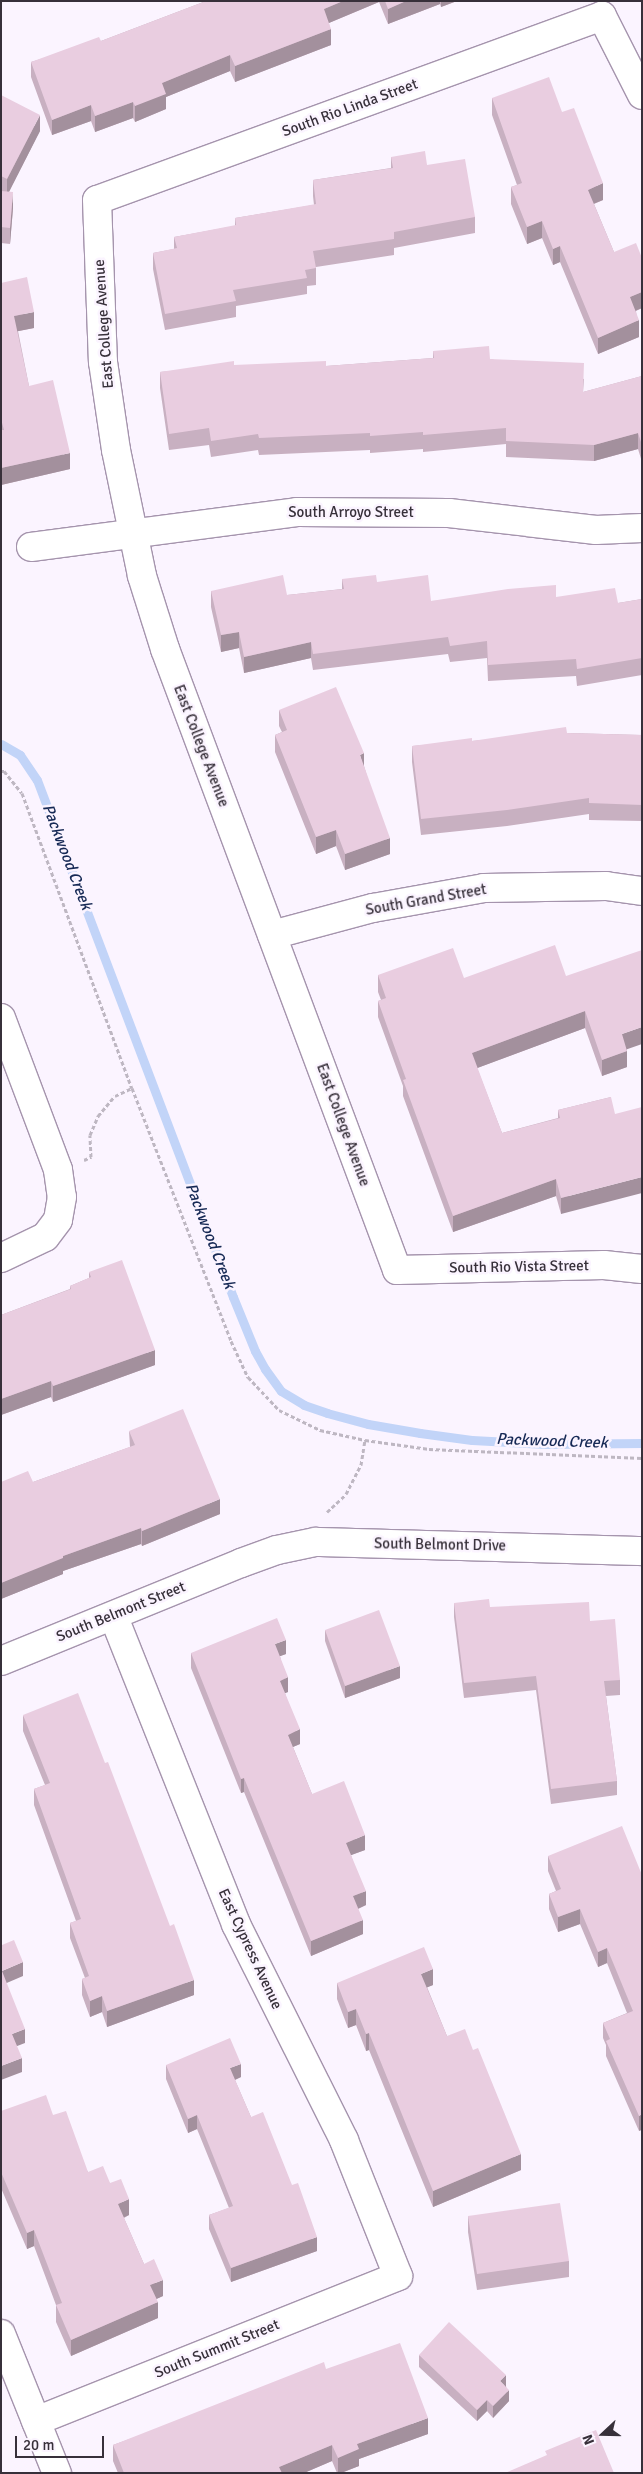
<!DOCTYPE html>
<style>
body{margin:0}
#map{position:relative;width:643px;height:2474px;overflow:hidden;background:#fbf4ff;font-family:Signika,sans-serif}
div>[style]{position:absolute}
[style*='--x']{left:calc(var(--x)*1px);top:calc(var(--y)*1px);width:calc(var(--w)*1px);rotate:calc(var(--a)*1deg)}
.stream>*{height:9px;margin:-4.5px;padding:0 4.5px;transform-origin:4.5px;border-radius:4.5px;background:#c2d4f8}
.path>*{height:3px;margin-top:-1.5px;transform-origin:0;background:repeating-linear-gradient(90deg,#beb7c2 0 4px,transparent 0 6.5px)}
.roads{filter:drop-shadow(1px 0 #a594ad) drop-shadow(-1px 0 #a594ad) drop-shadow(0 1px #a594ad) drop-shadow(0 -1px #a594ad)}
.street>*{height:28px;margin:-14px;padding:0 14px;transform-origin:14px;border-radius:14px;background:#fff}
.wall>*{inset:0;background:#c8b0c1}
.shaded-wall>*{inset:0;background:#a3909d}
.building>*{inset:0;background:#e9cde0}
span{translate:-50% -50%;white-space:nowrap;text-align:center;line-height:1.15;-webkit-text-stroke:5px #fbf4ff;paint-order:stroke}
.street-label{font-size:15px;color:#37303a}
.water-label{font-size:16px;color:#162955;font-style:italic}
.frame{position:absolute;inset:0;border:2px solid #37303a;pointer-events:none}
.north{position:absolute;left:578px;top:2409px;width:50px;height:50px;-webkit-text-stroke:4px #fbf4ff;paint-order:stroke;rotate:249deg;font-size:14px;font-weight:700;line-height:20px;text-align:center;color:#37303a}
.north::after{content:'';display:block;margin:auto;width:18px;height:22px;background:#37303a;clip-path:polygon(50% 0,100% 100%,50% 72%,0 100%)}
.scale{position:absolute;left:15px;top:2436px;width:89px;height:22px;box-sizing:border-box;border:2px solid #37303a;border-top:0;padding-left:6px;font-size:15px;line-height:18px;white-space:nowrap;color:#37303a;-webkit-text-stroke:4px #fbf4ff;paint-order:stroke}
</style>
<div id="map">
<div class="stream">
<div style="--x:1;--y:744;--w:22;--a:30"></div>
<div style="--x:20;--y:755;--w:30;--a:56"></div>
<div style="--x:37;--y:780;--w:553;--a:69.24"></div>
<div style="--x:233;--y:1297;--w:58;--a:67.8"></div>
<div style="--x:255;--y:1351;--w:21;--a:61"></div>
<div style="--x:265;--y:1369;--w:27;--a:54"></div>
<div style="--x:281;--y:1391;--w:27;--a:31"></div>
<div style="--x:304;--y:1405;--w:24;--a:19"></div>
<div style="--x:327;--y:1413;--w:42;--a:15"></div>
<div style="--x:368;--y:1424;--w:53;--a:9.8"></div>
<div style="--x:420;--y:1433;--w:52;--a:7.7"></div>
<div style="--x:472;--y:1440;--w:73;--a:3.1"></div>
<div style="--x:545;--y:1444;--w:97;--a:-0.6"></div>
</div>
<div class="path">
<div style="--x:1;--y:771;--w:3;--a:0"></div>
<div style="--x:4;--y:771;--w:28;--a:51"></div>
<div style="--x:22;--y:793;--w:315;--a:69.6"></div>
<div style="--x:84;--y:1160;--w:8;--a:-23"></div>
<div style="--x:91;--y:1157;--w:22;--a:-93"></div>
<div style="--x:90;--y:1135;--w:21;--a:-67"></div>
<div style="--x:98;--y:1116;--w:26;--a:-50"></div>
<div style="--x:115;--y:1096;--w:19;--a:-25"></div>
<div style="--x:132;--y:1088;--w:272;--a:68.6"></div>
<div style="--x:231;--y:1341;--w:40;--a:65"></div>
<div style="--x:248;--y:1377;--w:45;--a:46.8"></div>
<div style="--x:279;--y:1410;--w:46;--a:26"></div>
<div style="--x:320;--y:1430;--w:46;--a:12.5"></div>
<div style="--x:327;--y:1512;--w:26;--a:-43"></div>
<div style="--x:346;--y:1494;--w:33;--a:-63"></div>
<div style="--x:361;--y:1465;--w:25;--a:-81"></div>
<div style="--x:365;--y:1440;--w:65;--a:8"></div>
<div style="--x:429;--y:1449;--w:213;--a:2.4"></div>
</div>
<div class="roads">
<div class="street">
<div style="--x:642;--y:95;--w:89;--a:-116.9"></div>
<div style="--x:602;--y:16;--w:537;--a:159.98"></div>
<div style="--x:97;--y:200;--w:162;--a:87.9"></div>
<div style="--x:103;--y:362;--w:89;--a:81.6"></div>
<div style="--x:116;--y:450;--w:129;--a:78.3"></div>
<div style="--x:142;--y:576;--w:77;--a:72.5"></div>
<div style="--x:165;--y:649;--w:663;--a:69.51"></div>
<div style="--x:397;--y:1270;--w:207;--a:-1.4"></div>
<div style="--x:604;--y:1265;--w:38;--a:6"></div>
<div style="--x:31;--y:547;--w:268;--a:-7.5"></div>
<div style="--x:297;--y:512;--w:152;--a:0.4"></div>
<div style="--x:449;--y:513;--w:148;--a:6.6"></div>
<div style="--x:596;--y:530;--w:46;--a:-2.5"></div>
<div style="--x:272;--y:935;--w:105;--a:-15"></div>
<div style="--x:373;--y:908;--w:113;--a:-10.2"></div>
<div style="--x:484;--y:888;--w:122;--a:-0.9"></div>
<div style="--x:606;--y:886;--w:36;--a:8"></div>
<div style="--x:1;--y:1018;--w:162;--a:69.4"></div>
<div style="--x:58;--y:1170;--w:27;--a:82"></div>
<div style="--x:62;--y:1197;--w:23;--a:100"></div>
<div style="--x:58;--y:1220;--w:21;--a:127"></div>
<div style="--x:45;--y:1237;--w:49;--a:154.5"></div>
<div style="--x:1;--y:1661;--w:259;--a:-22.2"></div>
<div style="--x:241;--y:1563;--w:38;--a:-20"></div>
<div style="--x:277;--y:1550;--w:40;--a:-12"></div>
<div style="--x:316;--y:1542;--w:326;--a:1.6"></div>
<div style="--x:1;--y:2334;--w:150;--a:68.1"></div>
<div style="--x:36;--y:2421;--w:390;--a:-21.8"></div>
<div style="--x:398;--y:2276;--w:146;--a:-111.7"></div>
<div style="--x:344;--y:2140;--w:241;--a:-116.6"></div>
<div style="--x:236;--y:1924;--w:330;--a:-111.7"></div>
</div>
</div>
<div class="wall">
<div style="clip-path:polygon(206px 1px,457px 1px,441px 7px,440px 4px,388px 24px,379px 2px,329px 23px,331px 45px,235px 82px,230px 71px,166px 97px,166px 109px,135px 122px,133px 118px,95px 132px,91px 121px,52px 135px,31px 77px,31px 62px,101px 41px)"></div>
<div style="clip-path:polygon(1px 95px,40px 131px,9px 191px,13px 208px,10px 244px,1px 243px)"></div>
<div style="clip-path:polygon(492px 98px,562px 112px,603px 200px,594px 204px,614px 252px,642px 258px,642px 308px,636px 311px,639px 337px,598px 354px,560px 262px,553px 265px,542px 238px,527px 244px,511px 204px,511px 187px,517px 185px,492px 115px)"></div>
<div style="clip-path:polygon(391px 157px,427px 165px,475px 217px,475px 233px,394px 248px,394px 255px,316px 267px,316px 285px,307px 286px,307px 294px,236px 306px,236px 317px,165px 330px,153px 269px,153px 253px,174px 249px,174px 237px,235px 226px,235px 218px,314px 205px,313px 196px,313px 180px,391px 168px)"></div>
<div style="clip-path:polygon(1px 283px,34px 328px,18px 331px,29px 386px,70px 469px,1px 485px)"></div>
<div style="clip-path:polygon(433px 351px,490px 359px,584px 379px,583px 392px,642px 376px,642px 462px,638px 449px,594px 461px,506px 457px,506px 444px,423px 452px,423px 449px,370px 453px,370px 450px,259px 455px,258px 450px,211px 457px,209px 445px,169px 450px,160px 388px,160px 372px,234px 365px,326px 366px,433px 358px)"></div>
<div style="clip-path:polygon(342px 579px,377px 582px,431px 601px,556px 597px,618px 603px,642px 599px,642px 675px,577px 686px,576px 676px,488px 681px,487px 658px,450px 662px,448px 654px,313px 670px,311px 658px,244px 673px,239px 648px,221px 652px,211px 607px,211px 591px,287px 595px,342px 589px)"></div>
<div style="clip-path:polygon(279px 710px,364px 766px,390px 854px,345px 870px,336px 846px,316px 854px,275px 752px,275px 735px,282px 732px,279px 726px)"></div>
<div style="clip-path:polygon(567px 733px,642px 735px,642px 821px,589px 820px,589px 814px,507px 826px,421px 835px,412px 762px,412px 746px)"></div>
<div style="clip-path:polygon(378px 975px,464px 978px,566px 976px,627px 1049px,627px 1067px,602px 1076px,585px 1028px,477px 1068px,502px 1133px,558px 1118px,558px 1110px,611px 1097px,561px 1214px,556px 1196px,453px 1232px,403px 1096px,403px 1086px,378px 1017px,378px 1001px,381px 1000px,378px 992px)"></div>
<div style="clip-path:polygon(89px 1272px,155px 1365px,53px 1402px,51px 1397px,1px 1415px,1px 1315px,70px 1289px,70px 1286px,89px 1278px)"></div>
<div style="clip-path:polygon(129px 1431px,220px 1514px,142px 1546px,141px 1544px,63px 1571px,63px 1574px,1px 1599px,1px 1482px,33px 1482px,130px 1447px)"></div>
<div style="clip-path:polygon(454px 1603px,590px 1621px,620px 1680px,620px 1695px,606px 1696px,617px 1781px,617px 1795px,551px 1804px,536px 1690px,464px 1698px,454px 1617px)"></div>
<div style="clip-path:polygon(325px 1630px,400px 1678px,345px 1698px,325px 1641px)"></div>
<div style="clip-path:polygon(191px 1653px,286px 1654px,280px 1656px,288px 1692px,285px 1693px,300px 1744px,293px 1747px,312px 1794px,365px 1850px,351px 1855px,366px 1905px,358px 1909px,363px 1934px,311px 1956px,244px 1792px,241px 1793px,191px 1668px)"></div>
<div style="clip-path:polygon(23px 1715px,194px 1995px,107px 2027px,102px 2012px,90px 2017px,82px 1995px,82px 1979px,85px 1978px,70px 1938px,70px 1923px,76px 1921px,34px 1805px,34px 1789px,45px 1785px,23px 1731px)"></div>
<div style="clip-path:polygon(548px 1856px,642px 1875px,639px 2131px,606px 2056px,606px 2045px,603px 2038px,603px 2023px,627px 2013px,607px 1963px,598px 1967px,580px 1924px,558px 1932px,549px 1909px,549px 1894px,556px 1891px,548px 1871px)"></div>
<div style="clip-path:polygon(337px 1983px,433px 1985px,427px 1987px,447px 2036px,521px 2170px,433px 2207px,369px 2050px,366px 2051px,356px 2025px,348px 2028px,337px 1999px)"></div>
<div style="clip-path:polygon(166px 2065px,241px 2077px,235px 2080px,251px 2117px,317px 2251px,231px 2282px,209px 2229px,209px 2215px,229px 2208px,197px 2129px,188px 2133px,166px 2079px)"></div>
<div style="clip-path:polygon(1px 2111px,53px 2115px,88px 2172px,110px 2183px,129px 2215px,124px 2218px,144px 2264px,163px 2296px,156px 2299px,158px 2318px,71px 2356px,56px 2322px,56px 2305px,34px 2246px,27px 2249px,1px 2188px)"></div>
<div style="clip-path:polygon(468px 2216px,569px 2261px,569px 2277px,477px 2290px,468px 2232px)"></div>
<div style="clip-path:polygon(419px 2355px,506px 2386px,509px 2401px,493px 2418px,487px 2411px,477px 2421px,419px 2367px)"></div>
<div style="clip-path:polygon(326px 2369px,428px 2434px,359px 2459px,359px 2466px,341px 2473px,337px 2473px,332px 2461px,304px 2473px,118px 2473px,113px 2461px,113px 2445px)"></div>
</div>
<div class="shaded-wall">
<div style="clip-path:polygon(343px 1px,379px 1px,379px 2px,324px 25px,324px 9px)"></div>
<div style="clip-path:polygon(406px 1px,440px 1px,440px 4px,388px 24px,388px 9px)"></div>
<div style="clip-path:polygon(441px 1px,457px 1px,441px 7px)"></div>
<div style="clip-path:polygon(331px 29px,331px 45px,235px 82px,235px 66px)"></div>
<div style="clip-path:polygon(230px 55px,230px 71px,166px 97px,166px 109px,135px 122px,135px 106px,162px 83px)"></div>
<div style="clip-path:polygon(133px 102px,133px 118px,95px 132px,95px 116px)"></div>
<div style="clip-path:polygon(91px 105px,91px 121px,52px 135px,52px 120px)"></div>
<div style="clip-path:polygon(40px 115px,40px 131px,7px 196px,7px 179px)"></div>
<div style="clip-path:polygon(603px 183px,603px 200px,588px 206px,588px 190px)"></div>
<div style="clip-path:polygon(13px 192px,13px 208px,10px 244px,10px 228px)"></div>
<div style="clip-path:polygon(542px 221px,542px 238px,527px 244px,527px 227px)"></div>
<div style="clip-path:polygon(560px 246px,560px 262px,553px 265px,553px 249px)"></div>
<div style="clip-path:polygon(642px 292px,642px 308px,630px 313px,630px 297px)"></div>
<div style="clip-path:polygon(34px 312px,34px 328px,14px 332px,14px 316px)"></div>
<div style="clip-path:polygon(639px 320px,639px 337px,598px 354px,598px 338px)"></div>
<div style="clip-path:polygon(638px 433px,638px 449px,594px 461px,594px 445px)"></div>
<div style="clip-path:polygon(70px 453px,70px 469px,1px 485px,1px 468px)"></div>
<div style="clip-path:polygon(239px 632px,239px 648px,221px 652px,221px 635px)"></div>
<div style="clip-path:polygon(311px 642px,311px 658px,244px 673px,244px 657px)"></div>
<div style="clip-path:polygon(364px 753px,364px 770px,360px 755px)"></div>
<div style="clip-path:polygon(336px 830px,336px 846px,316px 854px,316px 837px)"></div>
<div style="clip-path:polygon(390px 838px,390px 854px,345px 870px,345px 854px)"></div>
<div style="clip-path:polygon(585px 1011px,585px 1028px,472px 1070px,472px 1053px)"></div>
<div style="clip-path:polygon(642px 1027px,642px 1044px,622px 1051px,622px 1034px)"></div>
<div style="clip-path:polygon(627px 1051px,627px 1067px,602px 1076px,602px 1060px)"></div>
<div style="clip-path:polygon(642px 1177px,642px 1193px,561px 1214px,561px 1198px)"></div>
<div style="clip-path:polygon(556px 1179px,556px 1196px,453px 1232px,453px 1216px)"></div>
<div style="clip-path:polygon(1px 1183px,2px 1183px,2px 1197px,1px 1197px)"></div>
<div style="clip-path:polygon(155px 1350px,155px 1365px,53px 1402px,53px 1386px)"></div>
<div style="clip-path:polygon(51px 1381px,51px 1397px,1px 1415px,1px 1399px)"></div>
<div style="clip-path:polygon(220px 1499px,220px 1514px,142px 1546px,142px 1531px)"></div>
<div style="clip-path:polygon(141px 1528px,141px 1544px,63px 1571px,63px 1574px,1px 1599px,1px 1583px,63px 1556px)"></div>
<div style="clip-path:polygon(286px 1640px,286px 1654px,275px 1658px,275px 1644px)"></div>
<div style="clip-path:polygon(400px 1666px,400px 1678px,345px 1698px,345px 1686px)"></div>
<div style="clip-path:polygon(288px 1677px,288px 1692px,280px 1695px,280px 1681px)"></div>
<div style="clip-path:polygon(300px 1729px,300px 1744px,288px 1749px,288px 1735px)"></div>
<div style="clip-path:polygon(244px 1778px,244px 1792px,241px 1793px,241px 1779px)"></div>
<div style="clip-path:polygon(365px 1835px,365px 1850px,346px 1857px,346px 1843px)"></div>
<div style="clip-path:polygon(366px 1891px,366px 1905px,353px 1911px,353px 1896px)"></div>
<div style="clip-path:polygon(580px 1909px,580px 1924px,558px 1932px,558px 1917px)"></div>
<div style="clip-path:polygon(363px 1920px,363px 1934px,311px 1956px,311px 1941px)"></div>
<div style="clip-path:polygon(607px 1948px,607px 1963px,598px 1967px,598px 1952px)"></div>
<div style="clip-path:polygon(23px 1962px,23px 1976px,2px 1985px,2px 1971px)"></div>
<div style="clip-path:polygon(433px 1969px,433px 1985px,421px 1990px,421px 1974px)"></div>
<div style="clip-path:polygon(194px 1980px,194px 1995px,107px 2027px,107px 2011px)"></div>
<div style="clip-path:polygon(102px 1996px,102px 2012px,90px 2017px,90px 2001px)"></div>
<div style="clip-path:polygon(356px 2009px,356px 2025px,348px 2028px,348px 2012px)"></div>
<div style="clip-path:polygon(25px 2029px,25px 2043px,12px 2048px,12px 2034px)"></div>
<div style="clip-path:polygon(369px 2033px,369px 2050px,366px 2051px,366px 2034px)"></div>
<div style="clip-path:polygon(22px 2058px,22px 2072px,1px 2080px,1px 2066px)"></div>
<div style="clip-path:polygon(241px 2064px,241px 2077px,230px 2082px,230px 2068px)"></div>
<div style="clip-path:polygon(642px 2114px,642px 2130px,639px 2131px,639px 2116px)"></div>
<div style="clip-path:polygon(197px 2115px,197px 2129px,188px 2133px,188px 2119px)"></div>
<div style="clip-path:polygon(521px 2154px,521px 2170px,433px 2207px,433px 2191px)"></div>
<div style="clip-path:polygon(129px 2199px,129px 2215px,118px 2220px,118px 2204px)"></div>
<div style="clip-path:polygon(34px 2230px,34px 2246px,27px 2249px,27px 2233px)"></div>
<div style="clip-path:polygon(317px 2237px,317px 2251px,231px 2282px,231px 2268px)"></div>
<div style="clip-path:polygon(163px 2280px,163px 2296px,150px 2302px,150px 2285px)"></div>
<div style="clip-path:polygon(158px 2302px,158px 2318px,71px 2356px,71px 2340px)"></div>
<div style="clip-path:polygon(506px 2375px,506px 2387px,500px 2381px)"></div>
<div style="clip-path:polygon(509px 2390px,509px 2401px,493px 2418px,493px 2406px)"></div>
<div style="clip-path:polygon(487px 2400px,487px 2411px,477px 2421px,477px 2410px)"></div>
<div style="clip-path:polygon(428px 2418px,428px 2434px,359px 2459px,359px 2466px,341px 2473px,338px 2473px,338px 2458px,357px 2444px)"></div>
<div style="clip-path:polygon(332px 2445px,332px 2461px,304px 2473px,279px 2473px,279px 2467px)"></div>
</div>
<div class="building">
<div style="clip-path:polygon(206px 1px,343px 1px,324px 9px,331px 29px,235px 66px,230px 55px,162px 83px,166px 94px,135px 106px,133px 102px,95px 116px,91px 105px,52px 120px,31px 62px,99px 37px,101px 41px)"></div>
<div style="clip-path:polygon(385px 1px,406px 1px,388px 9px)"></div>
<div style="clip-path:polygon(549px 77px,562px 112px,574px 108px,603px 183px,588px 190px,614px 252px,636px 243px,642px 258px,642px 292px,630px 297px,639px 320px,598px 338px,560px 246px,553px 249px,542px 221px,527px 227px,511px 187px,522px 183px,492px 98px)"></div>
<div style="clip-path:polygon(1px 95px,40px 115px,7px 179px,1px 176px)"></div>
<div style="clip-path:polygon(425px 151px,427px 165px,465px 159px,475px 217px,394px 232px,394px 239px,313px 251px,316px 268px,305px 270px,307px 278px,233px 290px,236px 301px,165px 314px,153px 253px,177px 248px,174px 237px,236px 225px,235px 218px,316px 204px,313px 180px,393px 168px,391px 157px)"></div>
<div style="clip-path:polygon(1px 191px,13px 192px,10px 228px,1px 227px)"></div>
<div style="clip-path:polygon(27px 277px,34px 312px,14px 316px,29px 386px,53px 380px,70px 453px,1px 468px,1px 430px,4px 430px,1px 419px,1px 283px)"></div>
<div style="clip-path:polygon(489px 346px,490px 359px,584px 363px,583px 392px,642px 376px,642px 445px,638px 433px,594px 445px,506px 441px,506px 428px,423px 435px,423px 432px,370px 436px,370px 433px,259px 438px,258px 434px,211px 441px,209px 428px,169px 434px,160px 372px,234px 361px,234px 365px,326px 361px,326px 366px,434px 358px,433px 351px)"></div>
<div style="clip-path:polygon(283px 575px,287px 595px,344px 589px,342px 579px,376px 575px,377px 582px,428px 575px,431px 601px,508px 589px,556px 585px,556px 597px,615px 588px,618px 603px,642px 599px,642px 658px,577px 669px,576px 659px,488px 665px,487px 641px,450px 646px,448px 637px,313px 654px,311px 642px,244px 657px,239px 632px,221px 635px,211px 591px)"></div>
<div style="clip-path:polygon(336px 687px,364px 753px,360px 755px,390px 838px,345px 854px,336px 830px,316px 837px,275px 735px,287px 730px,279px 710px)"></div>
<div style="clip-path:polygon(566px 727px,567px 733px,642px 735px,642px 805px,589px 803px,589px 798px,507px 810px,421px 819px,412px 746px,472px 738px,472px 741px)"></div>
<div style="clip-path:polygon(555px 945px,566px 976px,642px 950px,642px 1027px,622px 1034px,627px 1051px,602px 1060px,585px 1011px,472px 1053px,502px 1133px,560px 1118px,558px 1110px,611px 1097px,615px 1114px,642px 1107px,642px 1177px,561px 1198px,556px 1179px,453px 1216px,403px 1080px,406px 1079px,378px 1001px,386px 998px,378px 975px,453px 948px,464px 978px)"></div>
<div style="clip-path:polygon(122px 1260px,155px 1350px,53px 1386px,51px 1381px,1px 1399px,1px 1315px,71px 1289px,70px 1286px,91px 1277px,89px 1272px)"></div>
<div style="clip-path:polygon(183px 1409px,220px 1499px,142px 1531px,141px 1528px,63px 1556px,63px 1558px,1px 1583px,1px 1482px,28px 1471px,33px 1482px,135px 1445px,129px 1431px)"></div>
<div style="clip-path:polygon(489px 1599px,490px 1607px,589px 1602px,590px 1621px,615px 1619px,620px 1680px,604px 1681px,617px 1781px,551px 1789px,536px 1676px,464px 1683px,454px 1603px)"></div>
<div style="clip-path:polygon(379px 1610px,400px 1666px,345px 1686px,325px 1630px)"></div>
<div style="clip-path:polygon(277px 1618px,286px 1640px,275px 1644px,288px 1677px,280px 1681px,300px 1729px,288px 1735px,312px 1794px,344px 1781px,365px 1835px,346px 1843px,366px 1891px,353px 1896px,363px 1920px,311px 1941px,244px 1778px,241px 1779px,191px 1653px)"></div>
<div style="clip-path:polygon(78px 1693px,105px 1763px,108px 1762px,170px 1926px,174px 1924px,194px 1980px,107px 2011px,102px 1996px,90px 2001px,82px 1979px,89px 1976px,70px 1923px,81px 1919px,34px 1789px,50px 1783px,23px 1715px)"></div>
<div style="clip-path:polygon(622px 1826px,642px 1875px,642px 2114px,639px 2116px,606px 2041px,610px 2039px,603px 2023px,633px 2011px,607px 1948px,598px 1952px,580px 1909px,558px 1917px,549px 1894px,561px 1889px,548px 1856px)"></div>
<div style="clip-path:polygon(14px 1940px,23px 1962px,2px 1971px,25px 2029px,12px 2034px,22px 2058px,1px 2066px,1px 1942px,2px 1945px)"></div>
<div style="clip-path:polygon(424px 1947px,433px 1969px,421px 1974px,447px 2036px,465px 2029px,473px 2050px,478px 2048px,521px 2154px,433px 2191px,369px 2033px,366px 2034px,356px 2009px,348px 2012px,337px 1983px)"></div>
<div style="clip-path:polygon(230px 2038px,241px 2064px,230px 2068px,251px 2117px,263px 2112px,292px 2185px,298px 2183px,317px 2237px,231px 2268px,209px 2215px,233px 2206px,197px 2115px,188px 2119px,166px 2065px)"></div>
<div style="clip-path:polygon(46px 2095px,53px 2115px,66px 2111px,88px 2172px,103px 2166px,110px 2183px,121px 2179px,129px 2199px,118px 2204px,144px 2264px,154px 2259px,163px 2280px,150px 2285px,158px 2302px,71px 2340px,56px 2305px,62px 2303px,34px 2230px,27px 2233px,1px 2172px,1px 2111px)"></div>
<div style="clip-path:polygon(560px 2203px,569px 2261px,477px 2274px,468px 2216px)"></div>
<div style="clip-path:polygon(449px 2322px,506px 2375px,500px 2381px,509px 2390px,493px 2406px,487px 2400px,477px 2410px,419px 2355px)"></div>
<div style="clip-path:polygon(400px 2343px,428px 2418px,357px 2444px,359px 2449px,338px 2458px,332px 2445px,279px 2467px,282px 2473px,124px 2473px,113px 2445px,324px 2362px,326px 2369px)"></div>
<div style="clip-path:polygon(596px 2430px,614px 2473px,505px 2473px,547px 2455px,545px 2451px)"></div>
</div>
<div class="street-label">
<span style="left:350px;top:108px;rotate:-20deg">South Rio Linda Street</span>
<span style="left:104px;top:324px;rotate:-94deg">East College Avenue</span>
<span style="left:351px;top:513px">South Arroyo Street</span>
<span style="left:201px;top:746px;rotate:69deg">East College Avenue</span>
<span style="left:426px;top:900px;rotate:-10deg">South Grand Street</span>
<span style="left:343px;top:1125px;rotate:70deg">East College Avenue</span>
<span style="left:519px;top:1267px;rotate:-1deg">South Rio Vista Street</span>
<span style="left:440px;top:1545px;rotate:1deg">South Belmont Drive</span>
<span style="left:121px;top:1612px;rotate:-22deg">South Belmont Street</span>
<span style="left:250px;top:1949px;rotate:65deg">East Cypress Avenue</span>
<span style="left:217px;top:2349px;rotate:-22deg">South Summit Street</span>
</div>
<div class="water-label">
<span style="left:67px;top:857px;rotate:69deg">Packwood Creek</span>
<span style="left:210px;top:1236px;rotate:69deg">Packwood Creek</span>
<span style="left:552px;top:1441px;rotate:2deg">Packwood Creek</span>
</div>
<div class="frame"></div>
<div class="north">N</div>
<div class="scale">20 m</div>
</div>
